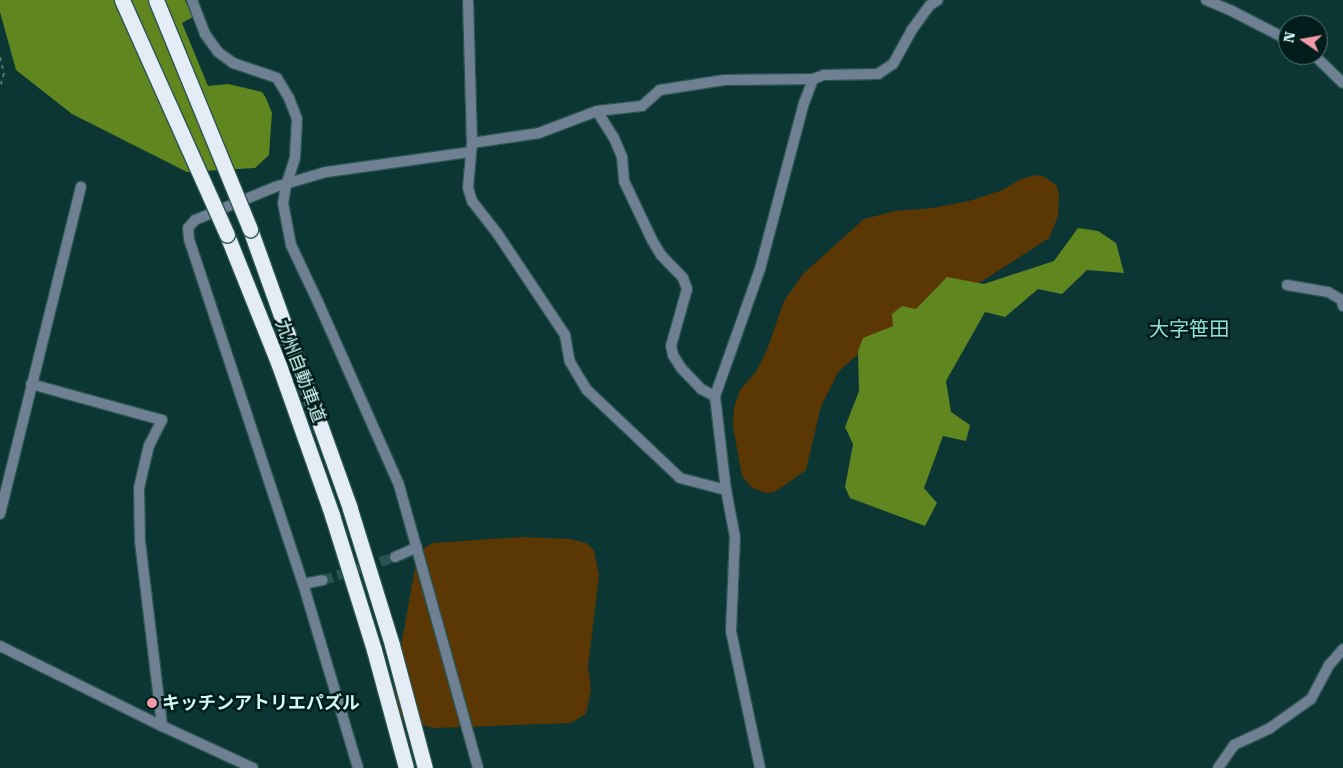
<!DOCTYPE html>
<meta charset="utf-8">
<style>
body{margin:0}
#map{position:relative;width:1343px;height:768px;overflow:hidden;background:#0b3634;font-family:"Roboto Serif","Noto Sans JP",serif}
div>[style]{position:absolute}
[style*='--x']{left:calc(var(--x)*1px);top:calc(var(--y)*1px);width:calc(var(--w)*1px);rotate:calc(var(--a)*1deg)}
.green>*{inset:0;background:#5b3703}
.water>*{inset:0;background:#5f861f}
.minor-tunnel>*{height:10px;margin-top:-5px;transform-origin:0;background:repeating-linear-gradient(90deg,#295351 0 10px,transparent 0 15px)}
.path>*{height:2px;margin-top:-1px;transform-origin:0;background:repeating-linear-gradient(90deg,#507977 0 4px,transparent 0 8px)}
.roads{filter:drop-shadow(1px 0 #2b5553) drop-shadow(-1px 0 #2b5553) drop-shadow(0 1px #2b5553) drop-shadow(0 -1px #2b5553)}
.minor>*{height:10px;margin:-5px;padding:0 5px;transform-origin:5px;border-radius:5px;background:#6e8092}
.highway>*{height:15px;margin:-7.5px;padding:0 7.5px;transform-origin:7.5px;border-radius:7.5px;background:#e4edf6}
.bridges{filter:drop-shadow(1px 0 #2b5553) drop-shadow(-1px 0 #2b5553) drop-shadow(0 1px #2b5553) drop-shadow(0 -1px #2b5553)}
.highway-bridge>*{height:15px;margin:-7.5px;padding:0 7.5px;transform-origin:7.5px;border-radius:7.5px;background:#e4edf6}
.dots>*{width:14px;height:14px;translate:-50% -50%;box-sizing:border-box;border:2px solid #001d1b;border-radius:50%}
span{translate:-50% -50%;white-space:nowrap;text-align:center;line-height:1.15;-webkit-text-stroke:5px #001d1b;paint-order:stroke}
.street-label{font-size:18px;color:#d4f9f5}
.poi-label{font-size:18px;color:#d4f9f5;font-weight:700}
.left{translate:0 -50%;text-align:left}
.quarter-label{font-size:20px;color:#92e0d9}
.north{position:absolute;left:1278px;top:15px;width:50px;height:50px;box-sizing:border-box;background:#001d1b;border:1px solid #557572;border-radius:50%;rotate:282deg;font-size:14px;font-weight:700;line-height:20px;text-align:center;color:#d4f9f5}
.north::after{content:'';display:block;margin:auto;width:18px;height:22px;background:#f39aa9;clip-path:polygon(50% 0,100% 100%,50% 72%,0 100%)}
</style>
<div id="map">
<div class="green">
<div style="clip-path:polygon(1037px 175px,1045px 177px,1056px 185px,1059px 193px,1058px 216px,1049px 238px,984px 280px,871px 343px,839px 371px,821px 406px,806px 470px,775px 492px,766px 493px,752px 488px,742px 476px,733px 426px,734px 408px,740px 390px,757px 370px,767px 350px,784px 301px,803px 274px,864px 219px,895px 211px,933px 208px,969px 201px,1003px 190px,1021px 179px)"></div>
<div style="clip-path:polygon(523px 537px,570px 539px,586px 543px,594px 550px,599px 576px,588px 666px,591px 690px,586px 714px,571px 723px,433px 728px,400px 718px,394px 708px,395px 680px,418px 551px,433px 543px)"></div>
</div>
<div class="water">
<div style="clip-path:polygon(0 0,185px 0,193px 17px,182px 23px,208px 86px,228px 84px,262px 92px,266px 98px,272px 113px,269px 155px,255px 168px,187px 172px,72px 114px,16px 70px,0 12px)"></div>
<div style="clip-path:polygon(1078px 228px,1098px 231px,1116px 243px,1124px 273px,1087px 270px,1062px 294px,1038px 289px,1005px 317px,985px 312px,946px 381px,951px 412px,970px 425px,966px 441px,943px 436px,924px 488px,937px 503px,925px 526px,850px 498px,845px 487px,853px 444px,845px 427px,859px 391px,858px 351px,863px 338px,893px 326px,892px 314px,902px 306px,916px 309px,947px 277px,984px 284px,1054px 261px)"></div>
</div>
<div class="minor-tunnel">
<div style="--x:323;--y:580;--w:76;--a:-17.7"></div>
</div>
<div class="path">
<div style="--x:0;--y:57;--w:16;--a:76"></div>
<div style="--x:4;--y:73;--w:15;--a:106"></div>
</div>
<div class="roads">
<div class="minor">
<div style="--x:192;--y:0;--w:36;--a:69"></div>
<div style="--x:205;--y:34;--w:22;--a:54"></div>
<div style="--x:218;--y:52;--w:19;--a:36"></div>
<div style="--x:233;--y:63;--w:46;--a:18.8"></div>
<div style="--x:277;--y:78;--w:23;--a:59"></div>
<div style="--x:289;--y:98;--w:22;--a:69"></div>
<div style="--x:297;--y:119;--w:39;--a:93"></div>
<div style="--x:295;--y:158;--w:28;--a:108"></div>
<div style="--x:286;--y:185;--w:18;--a:99"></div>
<div style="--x:283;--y:203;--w:43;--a:79.2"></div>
<div style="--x:291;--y:245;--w:63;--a:64.7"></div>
<div style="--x:318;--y:302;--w:200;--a:66.1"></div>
<div style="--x:399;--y:485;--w:294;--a:74.4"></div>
<div style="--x:468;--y:0;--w:143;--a:88.4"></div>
<div style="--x:472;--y:143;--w:45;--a:95.1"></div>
<div style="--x:468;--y:188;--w:14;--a:73"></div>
<div style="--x:472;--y:201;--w:41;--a:52"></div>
<div style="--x:497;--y:233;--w:123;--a:56.3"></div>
<div style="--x:565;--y:335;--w:27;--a:80"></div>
<div style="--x:570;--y:362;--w:33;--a:59"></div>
<div style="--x:587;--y:390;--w:128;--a:43.4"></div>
<div style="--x:680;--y:478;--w:48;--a:14.6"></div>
<div style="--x:1206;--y:0;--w:26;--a:23"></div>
<div style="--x:1230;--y:10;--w:65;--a:27.3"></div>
<div style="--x:1314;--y:55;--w:40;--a:44"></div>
<div style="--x:597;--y:111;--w:32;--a:58"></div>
<div style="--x:614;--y:138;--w:21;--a:67"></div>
<div style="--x:622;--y:157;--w:24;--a:85"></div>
<div style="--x:624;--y:181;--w:65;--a:64.6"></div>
<div style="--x:652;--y:240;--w:17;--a:59"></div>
<div style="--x:661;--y:255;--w:32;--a:46"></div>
<div style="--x:683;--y:278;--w:12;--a:70"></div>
<div style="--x:687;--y:289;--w:59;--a:105.7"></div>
<div style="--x:671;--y:346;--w:9;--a:77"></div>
<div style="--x:673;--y:355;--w:15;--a:58"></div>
<div style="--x:681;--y:368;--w:29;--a:46"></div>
<div style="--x:701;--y:389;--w:16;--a:27"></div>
<div style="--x:472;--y:143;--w:68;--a:-8.5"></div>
<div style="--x:539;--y:133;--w:62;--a:-20.8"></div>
<div style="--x:597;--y:111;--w:45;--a:-6.3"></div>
<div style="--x:642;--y:106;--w:24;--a:-42"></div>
<div style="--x:660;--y:90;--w:65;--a:-8.9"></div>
<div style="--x:724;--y:80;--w:89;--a:-0.6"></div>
<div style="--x:813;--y:79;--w:12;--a:-20"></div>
<div style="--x:824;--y:75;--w:54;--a:-1.1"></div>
<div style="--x:878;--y:74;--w:18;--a:-34"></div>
<div style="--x:893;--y:64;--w:38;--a:-61"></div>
<div style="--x:911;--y:31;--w:32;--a:-54"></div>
<div style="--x:930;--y:5;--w:9;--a:-32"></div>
<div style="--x:1287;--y:285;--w:42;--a:9.7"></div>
<div style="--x:1328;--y:292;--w:16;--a:30"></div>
<div style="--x:1342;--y:300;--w:6;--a:81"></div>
<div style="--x:31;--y:384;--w:136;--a:15.4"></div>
<div style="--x:162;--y:420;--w:28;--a:117"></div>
<div style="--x:149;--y:445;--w:44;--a:103.1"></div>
<div style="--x:139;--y:488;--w:53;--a:88.9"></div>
<div style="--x:140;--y:541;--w:186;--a:83.2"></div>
<div style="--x:0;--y:514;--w:337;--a:-76.1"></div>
<div style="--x:395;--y:557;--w:24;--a:-24"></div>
<div style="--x:303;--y:584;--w:20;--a:-11"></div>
<div style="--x:0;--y:646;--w:181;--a:26.3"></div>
<div style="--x:162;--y:726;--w:100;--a:24.8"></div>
<div style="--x:358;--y:768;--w:192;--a:-106.6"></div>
<div style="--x:303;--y:584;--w:363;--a:-108.3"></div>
<div style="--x:189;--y:239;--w:11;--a:-95"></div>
<div style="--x:188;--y:228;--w:11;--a:-49"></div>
<div style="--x:195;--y:220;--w:87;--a:-22.4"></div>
<div style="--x:275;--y:187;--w:53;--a:-16.4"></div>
<div style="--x:326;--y:172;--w:145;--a:-7.9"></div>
<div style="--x:760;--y:768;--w:140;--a:-102"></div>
<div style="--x:731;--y:631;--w:94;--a:-87.6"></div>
<div style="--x:735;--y:537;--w:48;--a:-100.8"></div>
<div style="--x:726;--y:490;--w:95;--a:-96.7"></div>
<div style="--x:715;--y:396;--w:135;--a:-70.5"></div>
<div style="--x:760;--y:269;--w:172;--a:-75.2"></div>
<div style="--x:804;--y:103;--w:26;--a:-69"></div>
<div style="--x:1218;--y:768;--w:28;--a:-55"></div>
<div style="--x:1234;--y:745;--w:40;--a:-25"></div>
<div style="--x:1270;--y:728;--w:50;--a:-35.3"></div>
<div style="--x:1311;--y:699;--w:40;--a:-62"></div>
<div style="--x:1330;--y:664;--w:20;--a:-49"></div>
</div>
<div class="highway">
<div style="--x:250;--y:229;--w:297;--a:70.3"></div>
<div style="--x:350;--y:509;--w:142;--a:72.8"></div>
<div style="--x:392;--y:645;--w:127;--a:75"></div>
<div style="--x:227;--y:235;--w:140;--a:68.2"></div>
<div style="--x:279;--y:365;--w:159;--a:70.5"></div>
<div style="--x:332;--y:515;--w:141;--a:72.7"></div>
<div style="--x:374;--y:650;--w:122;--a:74.8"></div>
</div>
</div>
<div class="bridges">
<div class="highway-bridge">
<div style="--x:122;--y:0;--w:257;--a:65.9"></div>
<div style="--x:156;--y:0;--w:248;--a:67.7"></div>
</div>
</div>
<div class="dots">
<div style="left:152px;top:703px;background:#f39aa9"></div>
</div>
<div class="street-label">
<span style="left:300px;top:371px;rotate:69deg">九州自動車道</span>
</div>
<div class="poi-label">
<span class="left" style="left:162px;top:703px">キッチンアトリエパズル</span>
</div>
<div class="quarter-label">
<span style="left:1189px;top:329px">大字笹田</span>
</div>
<div class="north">N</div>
</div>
